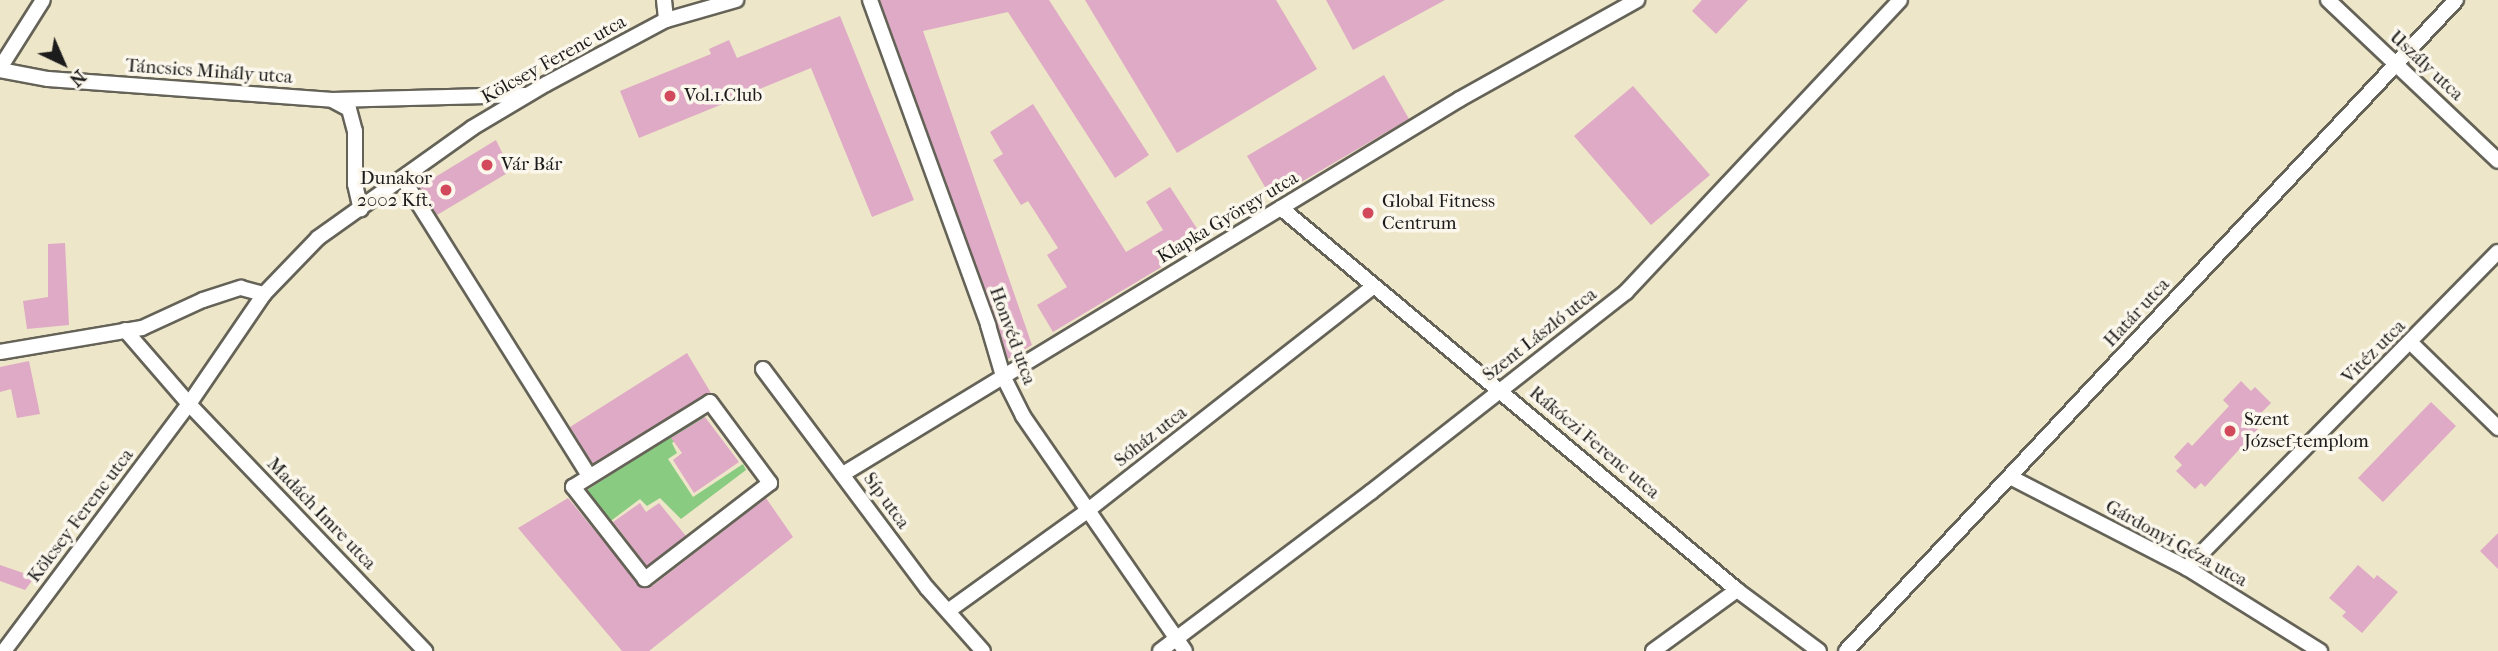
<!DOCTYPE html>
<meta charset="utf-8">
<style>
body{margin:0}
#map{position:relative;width:2498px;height:651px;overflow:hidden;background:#ede6c8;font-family:"IM FELL French Canon",serif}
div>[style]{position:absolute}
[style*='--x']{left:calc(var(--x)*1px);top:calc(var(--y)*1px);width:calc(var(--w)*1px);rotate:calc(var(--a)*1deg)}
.green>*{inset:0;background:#8acb82}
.building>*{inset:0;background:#dfaac5}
.roads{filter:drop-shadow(2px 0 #656358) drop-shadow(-2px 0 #656358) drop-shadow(0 2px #656358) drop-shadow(0 -2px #656358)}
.minor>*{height:14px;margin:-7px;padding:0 7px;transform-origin:7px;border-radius:7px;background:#fff}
.dots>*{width:19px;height:19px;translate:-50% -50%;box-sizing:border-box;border:4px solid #fbf7ec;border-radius:50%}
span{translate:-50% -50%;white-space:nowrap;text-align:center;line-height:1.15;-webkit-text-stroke:7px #fbf7ec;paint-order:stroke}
.street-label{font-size:19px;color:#1c1c1c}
.poi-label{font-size:19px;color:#1c1c1c}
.left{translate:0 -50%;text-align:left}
.right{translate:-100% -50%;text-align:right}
.north{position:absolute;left:28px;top:28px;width:70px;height:70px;-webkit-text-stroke:5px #fbf7ec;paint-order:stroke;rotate:136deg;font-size:19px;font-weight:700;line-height:28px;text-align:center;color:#1c1c1c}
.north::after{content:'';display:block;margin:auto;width:24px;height:32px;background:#1c1c1c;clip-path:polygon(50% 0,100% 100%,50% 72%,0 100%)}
</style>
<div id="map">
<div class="green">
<div style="clip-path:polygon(703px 416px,706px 420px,672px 443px,677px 453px,668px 459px,693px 497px,743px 464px,746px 470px,681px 519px,660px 498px,647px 506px,640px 499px,608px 523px,584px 492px)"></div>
</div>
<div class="building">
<div style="clip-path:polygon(880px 0,1049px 0,1149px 155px,1115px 178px,1008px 12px,923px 31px,1032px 345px,1008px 359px)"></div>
<div style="clip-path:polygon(1085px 0,1276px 0,1317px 69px,1177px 153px)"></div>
<div style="clip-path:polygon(1326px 0,1445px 0,1353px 50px)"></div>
<div style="clip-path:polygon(1702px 0,1748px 0,1716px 34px,1692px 11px)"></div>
<div style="clip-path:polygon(840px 16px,914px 200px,872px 217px,811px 68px,639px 138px,620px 91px,711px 54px,709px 49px,729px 40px,737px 58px)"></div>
<div style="clip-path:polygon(1384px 75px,1409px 119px,1272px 199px,1247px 156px)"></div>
<div style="clip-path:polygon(1633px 86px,1710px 175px,1651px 225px,1574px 136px)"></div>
<div style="clip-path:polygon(1033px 104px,1126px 252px,1163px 230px,1146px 202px,1170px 187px,1205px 241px,1053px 332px,1037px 305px,1067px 287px,1047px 255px,1058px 248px,1028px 201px,1021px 205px,993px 160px,1003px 154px,990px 132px)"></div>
<div style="clip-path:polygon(496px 140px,511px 171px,437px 215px,419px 187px)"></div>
<div style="clip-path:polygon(65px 243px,69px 325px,27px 329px,23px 301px,48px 297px,48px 244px)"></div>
<div style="clip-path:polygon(687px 353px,711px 393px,593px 464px,570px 427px)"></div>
<div style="clip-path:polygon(29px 361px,40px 414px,17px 418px,11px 389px,0 392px,0 367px)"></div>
<div style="clip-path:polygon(2241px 381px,2251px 391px,2255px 387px,2271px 403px,2260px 414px,2266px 420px,2205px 487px,2201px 483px,2195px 489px,2176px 471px,2182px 465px,2174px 457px,2188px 442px,2192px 446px,2229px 406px,2223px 400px)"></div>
<div style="clip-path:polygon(2431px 402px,2456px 426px,2383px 502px,2358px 478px)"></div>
<div style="clip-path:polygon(705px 417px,739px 462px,694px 493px,673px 460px,682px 453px,671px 438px)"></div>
<div style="clip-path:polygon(568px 498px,642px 588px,651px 587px,766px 498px,793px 537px,649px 651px,622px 651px,518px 528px)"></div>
<div style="clip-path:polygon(640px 503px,646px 512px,659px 503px,686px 536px,647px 566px,613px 522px)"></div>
<div style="clip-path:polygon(2498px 533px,2498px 569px,2480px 551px)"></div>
<div style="clip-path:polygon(0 565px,35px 577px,25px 590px,0 581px)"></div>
<div style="clip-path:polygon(2358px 565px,2374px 579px,2377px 575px,2398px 592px,2362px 633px,2342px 616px,2346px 612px,2329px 598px)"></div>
</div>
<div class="roads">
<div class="minor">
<div style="--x:664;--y:0;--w:20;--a:84"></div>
<div style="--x:870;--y:0;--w:346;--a:70"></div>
<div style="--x:988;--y:325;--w:53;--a:73.6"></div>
<div style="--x:1003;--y:376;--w:45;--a:63.4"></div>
<div style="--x:1023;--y:416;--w:285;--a:55.4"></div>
<div style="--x:2328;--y:0;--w:234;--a:43.4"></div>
<div style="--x:0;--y:68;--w:80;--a:-57.7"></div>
<div style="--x:0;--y:70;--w:49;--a:10.6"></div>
<div style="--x:48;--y:79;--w:285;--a:4.2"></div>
<div style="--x:332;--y:100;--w:193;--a:-1.5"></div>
<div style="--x:334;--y:101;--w:17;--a:28"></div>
<div style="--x:349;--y:109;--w:23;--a:75"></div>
<div style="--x:355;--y:131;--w:53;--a:90"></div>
<div style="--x:355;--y:184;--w:26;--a:77"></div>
<div style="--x:403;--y:179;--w:350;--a:57.9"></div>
<div style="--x:1281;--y:208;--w:595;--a:39.95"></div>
<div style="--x:1737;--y:590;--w:102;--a:36.6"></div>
<div style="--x:125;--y:330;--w:98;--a:49.1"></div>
<div style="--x:189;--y:404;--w:342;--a:46.3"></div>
<div style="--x:2411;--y:343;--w:122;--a:44.3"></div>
<div style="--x:0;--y:352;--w:144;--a:-9.6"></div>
<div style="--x:142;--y:328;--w:67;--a:-24.7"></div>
<div style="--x:203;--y:300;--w:40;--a:-18"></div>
<div style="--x:241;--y:288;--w:24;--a:15"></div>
<div style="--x:763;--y:369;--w:274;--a:53.2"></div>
<div style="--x:927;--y:588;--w:84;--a:48.4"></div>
<div style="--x:710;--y:402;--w:101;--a:53.5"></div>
<div style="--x:770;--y:483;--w:158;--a:142.5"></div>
<div style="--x:645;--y:579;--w:117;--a:-128"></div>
<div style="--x:573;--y:487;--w:161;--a:-31.8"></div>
<div style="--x:843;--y:474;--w:722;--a:-31.29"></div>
<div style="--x:1460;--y:99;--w:203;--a:-29.2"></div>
<div style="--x:2010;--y:477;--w:199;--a:27.2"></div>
<div style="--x:2187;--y:568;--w:157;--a:32"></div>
<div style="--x:2187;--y:568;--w:443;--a:-45.5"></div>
<div style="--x:948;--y:611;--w:171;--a:-35.7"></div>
<div style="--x:1087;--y:511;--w:363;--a:-38.1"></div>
<div style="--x:4;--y:651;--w:309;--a:-53.2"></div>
<div style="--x:189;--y:404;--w:133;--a:-55.7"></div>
<div style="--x:264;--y:294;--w:78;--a:-46"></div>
<div style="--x:318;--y:238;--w:189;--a:-35.5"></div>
<div style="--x:472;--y:128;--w:86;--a:-30.7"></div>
<div style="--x:546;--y:84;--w:136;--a:-28.1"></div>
<div style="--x:666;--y:20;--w:73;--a:-15.9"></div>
<div style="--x:1160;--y:651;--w:264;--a:-37"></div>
<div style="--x:1371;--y:492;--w:324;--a:-38.1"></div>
<div style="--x:1626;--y:292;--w:400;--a:-46.8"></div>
<div style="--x:1653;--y:651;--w:104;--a:-36"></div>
<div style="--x:1846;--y:651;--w:892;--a:-46.86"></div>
</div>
</div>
<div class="dots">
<div style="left:670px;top:96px;background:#d1495b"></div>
<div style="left:487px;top:165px;background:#d1495b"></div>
<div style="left:446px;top:190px;background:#d1495b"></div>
<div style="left:1368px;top:213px;background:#d1495b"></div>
<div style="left:2230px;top:431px;background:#d1495b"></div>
</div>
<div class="street-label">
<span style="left:554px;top:60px;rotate:-29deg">Kölcsey Ferenc utca</span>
<span style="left:2426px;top:66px;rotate:43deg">Uszály utca</span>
<span style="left:209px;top:72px;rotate:4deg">Táncsics Mihály utca</span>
<span style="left:1228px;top:218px;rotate:-31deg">Klapka György utca</span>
<span style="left:2137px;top:313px;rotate:-47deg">Határ utca</span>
<span style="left:1540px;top:335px;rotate:-38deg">Szent László utca</span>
<span style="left:1012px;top:336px;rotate:70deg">Honvéd utca</span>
<span style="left:2374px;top:352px;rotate:-45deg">Vitéz utca</span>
<span style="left:1151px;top:437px;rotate:-38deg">Sóház utca</span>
<span style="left:1594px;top:443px;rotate:40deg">Rákóczi Ferenc utca</span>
<span style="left:886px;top:501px;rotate:54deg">Síp utca</span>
<span style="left:321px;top:514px;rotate:46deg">Madách Imre utca</span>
<span style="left:81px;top:516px;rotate:-53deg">Kölcsey Ferenc utca</span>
<span style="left:2176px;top:544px;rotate:29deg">Gárdonyi Géza utca</span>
</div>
<div class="poi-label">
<span class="left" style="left:684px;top:96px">Vol.1.Club</span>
<span class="left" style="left:501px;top:165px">Vár Bár</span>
<span class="right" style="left:432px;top:190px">Dunakor<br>2002 Kft.</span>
<span class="left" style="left:1382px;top:213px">Global Fitness<br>Centrum</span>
<span class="left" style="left:2244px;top:431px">Szent<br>József-templom</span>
</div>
<div class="north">N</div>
</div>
